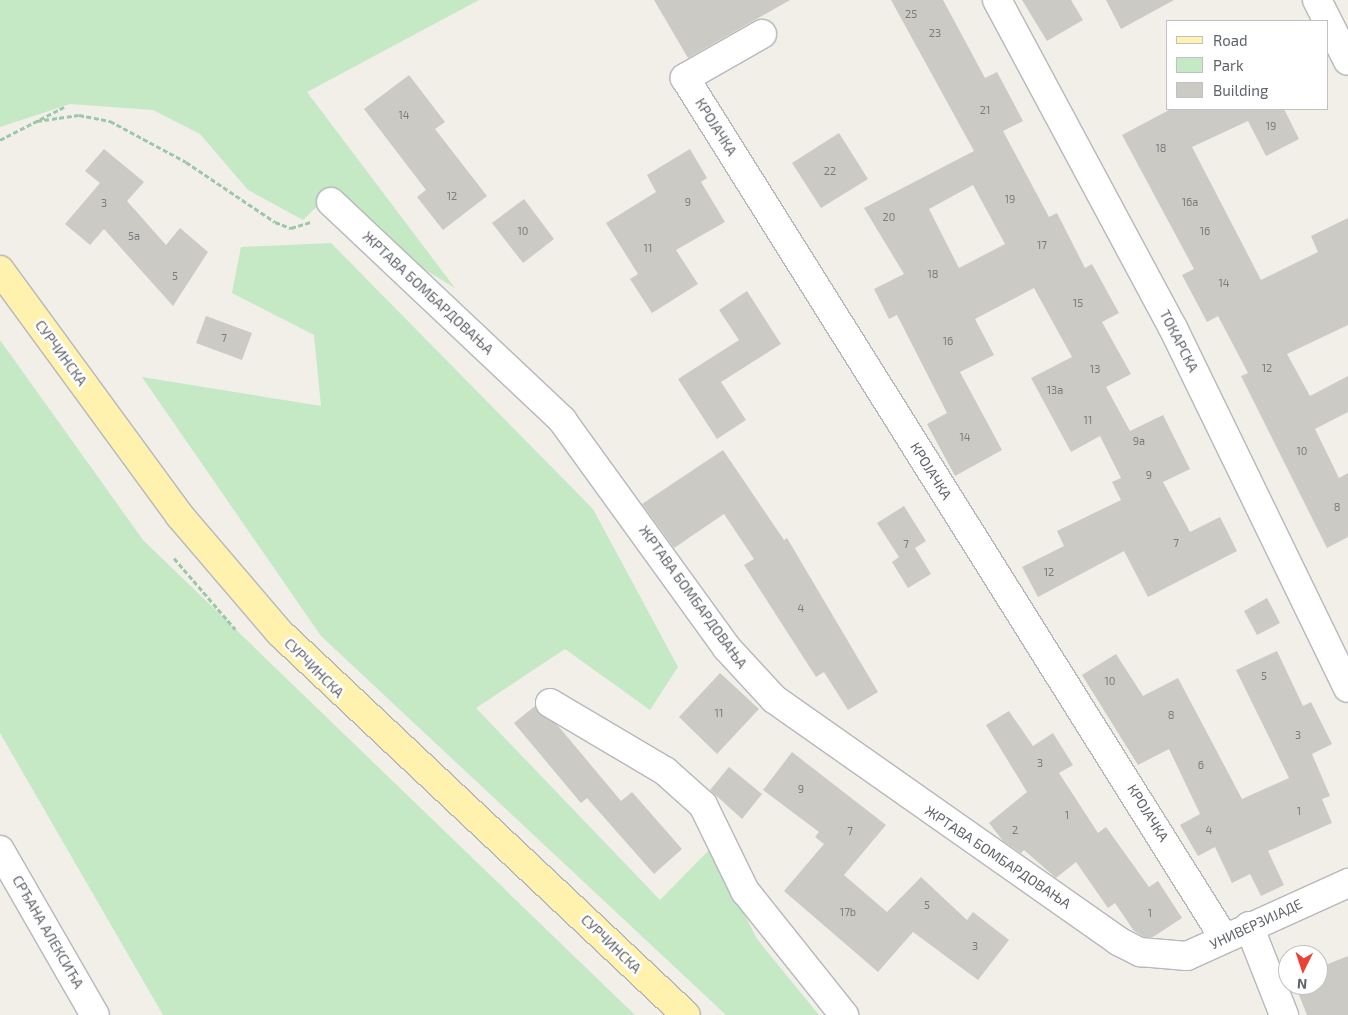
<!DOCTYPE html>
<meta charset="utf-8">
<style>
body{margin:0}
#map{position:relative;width:1348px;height:1015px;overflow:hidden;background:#f1efe8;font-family:"Exo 2",sans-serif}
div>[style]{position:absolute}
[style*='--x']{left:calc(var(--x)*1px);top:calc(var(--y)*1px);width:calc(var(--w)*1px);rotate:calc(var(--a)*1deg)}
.green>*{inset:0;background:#c5e8c5}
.building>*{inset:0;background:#cccac5}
.path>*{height:3px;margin-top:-1.5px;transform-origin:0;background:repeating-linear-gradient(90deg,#9cc7a9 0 5px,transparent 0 7.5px)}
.roads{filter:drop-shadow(1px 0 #b5b8bc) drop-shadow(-1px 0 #b5b8bc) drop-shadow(0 1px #b5b8bc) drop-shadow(0 -1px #b5b8bc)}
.minor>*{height:28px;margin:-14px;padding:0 14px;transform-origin:14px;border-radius:14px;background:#fff}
.major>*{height:28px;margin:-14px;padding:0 14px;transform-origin:14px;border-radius:14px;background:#fff2af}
span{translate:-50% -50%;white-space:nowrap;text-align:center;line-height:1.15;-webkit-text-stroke:5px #fff;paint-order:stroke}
.number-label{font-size:11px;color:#7a7d7f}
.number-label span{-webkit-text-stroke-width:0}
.street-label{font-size:14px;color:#5f6368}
.legend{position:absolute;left:1166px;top:20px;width:162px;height:90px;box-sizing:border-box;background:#fff;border:1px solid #bfc1c3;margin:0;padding:6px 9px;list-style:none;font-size:15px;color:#5f6368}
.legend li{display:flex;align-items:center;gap:10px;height:25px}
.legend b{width:25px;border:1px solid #bfc1c3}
.north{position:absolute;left:1278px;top:945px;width:50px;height:50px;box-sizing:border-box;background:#fff;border:1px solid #bfc1c3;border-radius:50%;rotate:184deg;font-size:14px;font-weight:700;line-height:20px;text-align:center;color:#5f6368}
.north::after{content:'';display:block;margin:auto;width:18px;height:22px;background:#ea4335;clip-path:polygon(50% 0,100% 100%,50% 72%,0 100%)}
</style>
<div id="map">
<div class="green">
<div style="clip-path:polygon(0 0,479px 0,307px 92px,455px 288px,409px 260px,333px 191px,303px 220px,248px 190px,200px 134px,153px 110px,70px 104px,0 127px)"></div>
<div style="clip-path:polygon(331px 243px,593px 509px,678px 667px,650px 710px,565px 649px,476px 708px,660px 900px,711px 848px,757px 939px,819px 1015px,726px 1015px,321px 636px,142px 377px,321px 406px,314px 335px,232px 293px,241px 247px)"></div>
<div style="clip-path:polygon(0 340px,143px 540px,635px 1015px,163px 1015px,0 733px)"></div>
</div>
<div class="building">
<div style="clip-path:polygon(654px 0,790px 0,688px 58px)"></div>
<div style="clip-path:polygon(evenodd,891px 0,943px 0,985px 78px,997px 72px,1023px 121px,1003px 131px,1049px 217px,1057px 213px,1085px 268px,1092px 264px,1119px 313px,1102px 322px,1131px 374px,1106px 387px,1130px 431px,1163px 415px,1190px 469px,1163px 482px,1190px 532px,1220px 517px,1237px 551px,1148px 597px,1124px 551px,1038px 597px,1022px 567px,1064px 546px,1057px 531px,1121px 500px,1112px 482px,1121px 478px,1100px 436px,1071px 452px,1031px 378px,1072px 357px,1034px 288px,975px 319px,994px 355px,960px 372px,1002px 450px,955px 476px,927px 424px,947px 413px,897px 315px,889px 319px,874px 289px,904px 274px,864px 208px,974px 151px,891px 0,973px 185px,1005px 244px,959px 268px,929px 209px,973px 185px)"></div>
<div style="clip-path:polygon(1022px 0,1071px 0,1083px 20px,1047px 41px)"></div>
<div style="clip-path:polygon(1106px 0,1174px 0,1121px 29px)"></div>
<div style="clip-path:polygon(409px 75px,445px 122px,435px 129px,487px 196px,443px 230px,417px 197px,426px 190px,364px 109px)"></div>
<div style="clip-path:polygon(1171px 109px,1284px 109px,1299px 139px,1266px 156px,1248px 121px,1192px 147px,1261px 280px,1318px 252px,1311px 236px,1348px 218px,1348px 325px,1287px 354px,1310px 396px,1348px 376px,1348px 412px,1315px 429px,1339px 478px,1348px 473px,1348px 537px,1327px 548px,1241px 376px,1248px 373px,1218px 316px,1207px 322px,1182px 275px,1194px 269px,1122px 135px)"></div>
<div style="clip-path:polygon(839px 133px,868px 179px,821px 208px,792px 163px)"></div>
<div style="clip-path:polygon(104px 149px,144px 182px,127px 201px,166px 245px,180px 228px,208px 252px,173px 306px,104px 229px,90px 245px,65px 224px,100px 183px,85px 171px)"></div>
<div style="clip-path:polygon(690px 149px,707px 178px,701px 182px,725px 222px,676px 250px,698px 284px,652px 313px,630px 279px,638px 274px,606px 223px,656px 192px,647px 175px)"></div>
<div style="clip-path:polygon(524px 199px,554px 239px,523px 263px,492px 223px)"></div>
<div style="clip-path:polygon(747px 291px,781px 344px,721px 382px,746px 420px,717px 439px,678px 379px,739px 340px,719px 310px)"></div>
<div style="clip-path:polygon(206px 316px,252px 333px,242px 360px,196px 343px)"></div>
<div style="clip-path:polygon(723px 450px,784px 540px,787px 538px,878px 692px,848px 710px,824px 672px,816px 677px,744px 565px,754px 559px,724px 514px,674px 548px,642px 504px)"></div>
<div style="clip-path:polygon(904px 506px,926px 541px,915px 548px,931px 574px,908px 588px,892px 562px,899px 557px,877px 523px)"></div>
<div style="clip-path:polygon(1267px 598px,1280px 623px,1257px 635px,1244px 611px)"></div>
<div style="clip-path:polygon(1277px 651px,1303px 706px,1311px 702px,1332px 744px,1312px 754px,1330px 796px,1322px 799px,1332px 823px,1268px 851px,1284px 885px,1261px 896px,1250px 874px,1232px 883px,1215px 847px,1198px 856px,1180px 825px,1200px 814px,1169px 749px,1138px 765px,1082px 675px,1116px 654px,1143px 696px,1178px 678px,1242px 799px,1289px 778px,1236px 670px)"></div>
<div style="clip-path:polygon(720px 673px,759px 709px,717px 754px,679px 717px)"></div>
<div style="clip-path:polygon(535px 706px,559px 727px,621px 801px,632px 792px,682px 849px,654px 874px,587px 798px,581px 803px,514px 723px)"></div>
<div style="clip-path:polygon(1009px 711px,1033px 746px,1053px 733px,1073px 765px,1059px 773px,1098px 833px,1106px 827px,1149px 887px,1158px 881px,1182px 918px,1153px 937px,1144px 937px,1134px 931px,1115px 903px,1108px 908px,1076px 862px,1056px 878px,1024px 850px,1021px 853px,1003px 841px,989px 823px,1027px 792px,986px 725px)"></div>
<div style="clip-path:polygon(792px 752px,886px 825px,844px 875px,887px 912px,921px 877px,967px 920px,973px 912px,1009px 940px,978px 980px,913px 932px,878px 972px,784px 891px,824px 844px,815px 837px,819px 832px,763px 790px)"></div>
<div style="clip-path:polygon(729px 767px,762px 794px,742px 819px,710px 790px)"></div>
<div style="clip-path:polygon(1348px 956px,1348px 1015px,1307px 1015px,1295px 985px,1318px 985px,1318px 968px)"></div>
</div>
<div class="path">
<div style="--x:37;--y:121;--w:42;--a:-8.1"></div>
<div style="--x:79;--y:115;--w:32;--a:11"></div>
<div style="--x:110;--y:121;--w:86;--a:28.3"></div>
<div style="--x:186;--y:162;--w:107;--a:34"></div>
<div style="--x:275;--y:222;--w:17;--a:21"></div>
<div style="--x:291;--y:228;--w:21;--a:-17"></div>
<div style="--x:0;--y:140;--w:72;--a:-27.3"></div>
<div style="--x:174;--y:558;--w:94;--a:49.3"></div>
</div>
<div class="roads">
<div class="minor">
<div style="--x:997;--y:0;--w:372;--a:61.8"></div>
<div style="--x:1173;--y:328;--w:400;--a:64.1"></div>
<div style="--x:1317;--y:0;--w:68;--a:63.1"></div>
<div style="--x:762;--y:34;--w:89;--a:150.3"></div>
<div style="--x:685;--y:78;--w:1015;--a:57.92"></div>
<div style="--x:331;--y:202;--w:318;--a:43.3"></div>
<div style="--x:562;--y:420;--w:281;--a:54.1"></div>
<div style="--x:727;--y:648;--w:69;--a:47.3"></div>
<div style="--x:774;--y:699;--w:421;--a:35.1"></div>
<div style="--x:1118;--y:941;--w:25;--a:27"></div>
<div style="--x:1140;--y:952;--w:47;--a:4.9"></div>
<div style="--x:1187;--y:956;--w:177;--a:-24.4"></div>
<div style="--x:550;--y:703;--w:134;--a:30.6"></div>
<div style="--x:665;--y:771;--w:51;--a:41.8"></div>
<div style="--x:703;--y:805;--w:96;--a:64"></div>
<div style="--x:745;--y:891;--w:159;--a:51.4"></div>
<div style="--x:0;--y:850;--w:190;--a:60.1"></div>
<div style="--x:1249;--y:926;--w:96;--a:68.5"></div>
</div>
<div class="major">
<div style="--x:0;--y:270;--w:305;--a:53.8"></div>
<div style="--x:180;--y:516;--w:154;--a:49.5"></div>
<div style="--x:280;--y:633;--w:557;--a:43.26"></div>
</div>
</div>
<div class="number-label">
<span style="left:911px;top:14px">25</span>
<span style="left:935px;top:33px">23</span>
<span style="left:985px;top:110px">21</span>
<span style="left:404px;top:115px">14</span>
<span style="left:1271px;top:126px">19</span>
<span style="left:1161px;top:148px">18</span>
<span style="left:830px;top:171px">22</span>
<span style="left:452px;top:196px">12</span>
<span style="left:1010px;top:199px">19</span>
<span style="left:688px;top:202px">9</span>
<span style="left:1190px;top:202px">16a</span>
<span style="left:104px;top:203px">3</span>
<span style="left:889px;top:217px">20</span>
<span style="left:523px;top:231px">10</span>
<span style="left:1205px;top:231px">16</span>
<span style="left:134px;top:236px">5a</span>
<span style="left:1042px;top:245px">17</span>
<span style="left:648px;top:248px">11</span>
<span style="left:933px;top:274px">18</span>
<span style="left:175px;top:276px">5</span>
<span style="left:1224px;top:283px">14</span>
<span style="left:1078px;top:303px">15</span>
<span style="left:224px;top:338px">7</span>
<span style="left:948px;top:341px">16</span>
<span style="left:1267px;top:368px">12</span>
<span style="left:1095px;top:369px">13</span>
<span style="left:1055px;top:390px">13a</span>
<span style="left:1088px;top:420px">11</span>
<span style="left:965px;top:437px">14</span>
<span style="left:1139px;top:441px">9a</span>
<span style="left:1302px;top:451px">10</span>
<span style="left:1149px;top:475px">9</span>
<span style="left:1337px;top:507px">8</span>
<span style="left:1176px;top:543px">7</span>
<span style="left:906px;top:544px">7</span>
<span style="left:1049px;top:572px">12</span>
<span style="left:801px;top:608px">4</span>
<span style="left:1264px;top:676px">5</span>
<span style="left:1110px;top:681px">10</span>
<span style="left:719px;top:713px">11</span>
<span style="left:1171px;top:715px">8</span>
<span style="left:1298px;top:735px">3</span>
<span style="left:1040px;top:763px">3</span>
<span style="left:1201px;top:765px">6</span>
<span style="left:801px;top:789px">9</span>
<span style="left:1299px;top:811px">1</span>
<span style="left:1067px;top:815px">1</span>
<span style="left:1015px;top:830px">2</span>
<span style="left:1209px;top:830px">4</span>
<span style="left:850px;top:831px">7</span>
<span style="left:927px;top:905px">5</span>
<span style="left:848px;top:912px">17b</span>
<span style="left:1150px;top:913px">1</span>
<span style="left:975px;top:946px">3</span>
</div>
<div class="street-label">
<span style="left:716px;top:127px;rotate:58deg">КРОЈАЧКА</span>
<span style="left:428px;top:293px;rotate:43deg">ЖРТАВА БОМБАРДОВАЊА</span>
<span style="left:1179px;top:341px;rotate:63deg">ТОКАРСКА</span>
<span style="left:61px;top:353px;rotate:54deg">СУРЧИНСКА</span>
<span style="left:931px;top:471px;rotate:58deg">КРОЈАЧКА</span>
<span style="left:693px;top:597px;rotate:54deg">ЖРТАВА БОМБАРДОВАЊА</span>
<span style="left:314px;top:668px;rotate:45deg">СУРЧИНСКА</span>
<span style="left:1148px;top:813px;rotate:58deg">КРОЈАЧКА</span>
<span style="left:998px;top:857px;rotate:34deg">ЖРТАВА БОМБАРДОВАЊА</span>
<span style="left:1256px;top:924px;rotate:-25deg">УНИВЕРЗИЈАДЕ</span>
<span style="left:48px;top:932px;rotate:60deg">СРЂАНА АЛЕКСИЋА</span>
<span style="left:611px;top:944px;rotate:44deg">СУРЧИНСКА</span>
</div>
<ul class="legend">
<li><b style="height:6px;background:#fff2af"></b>Road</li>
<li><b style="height:14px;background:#c5e8c5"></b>Park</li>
<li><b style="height:14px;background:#cccac5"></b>Building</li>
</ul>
<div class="north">N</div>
</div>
